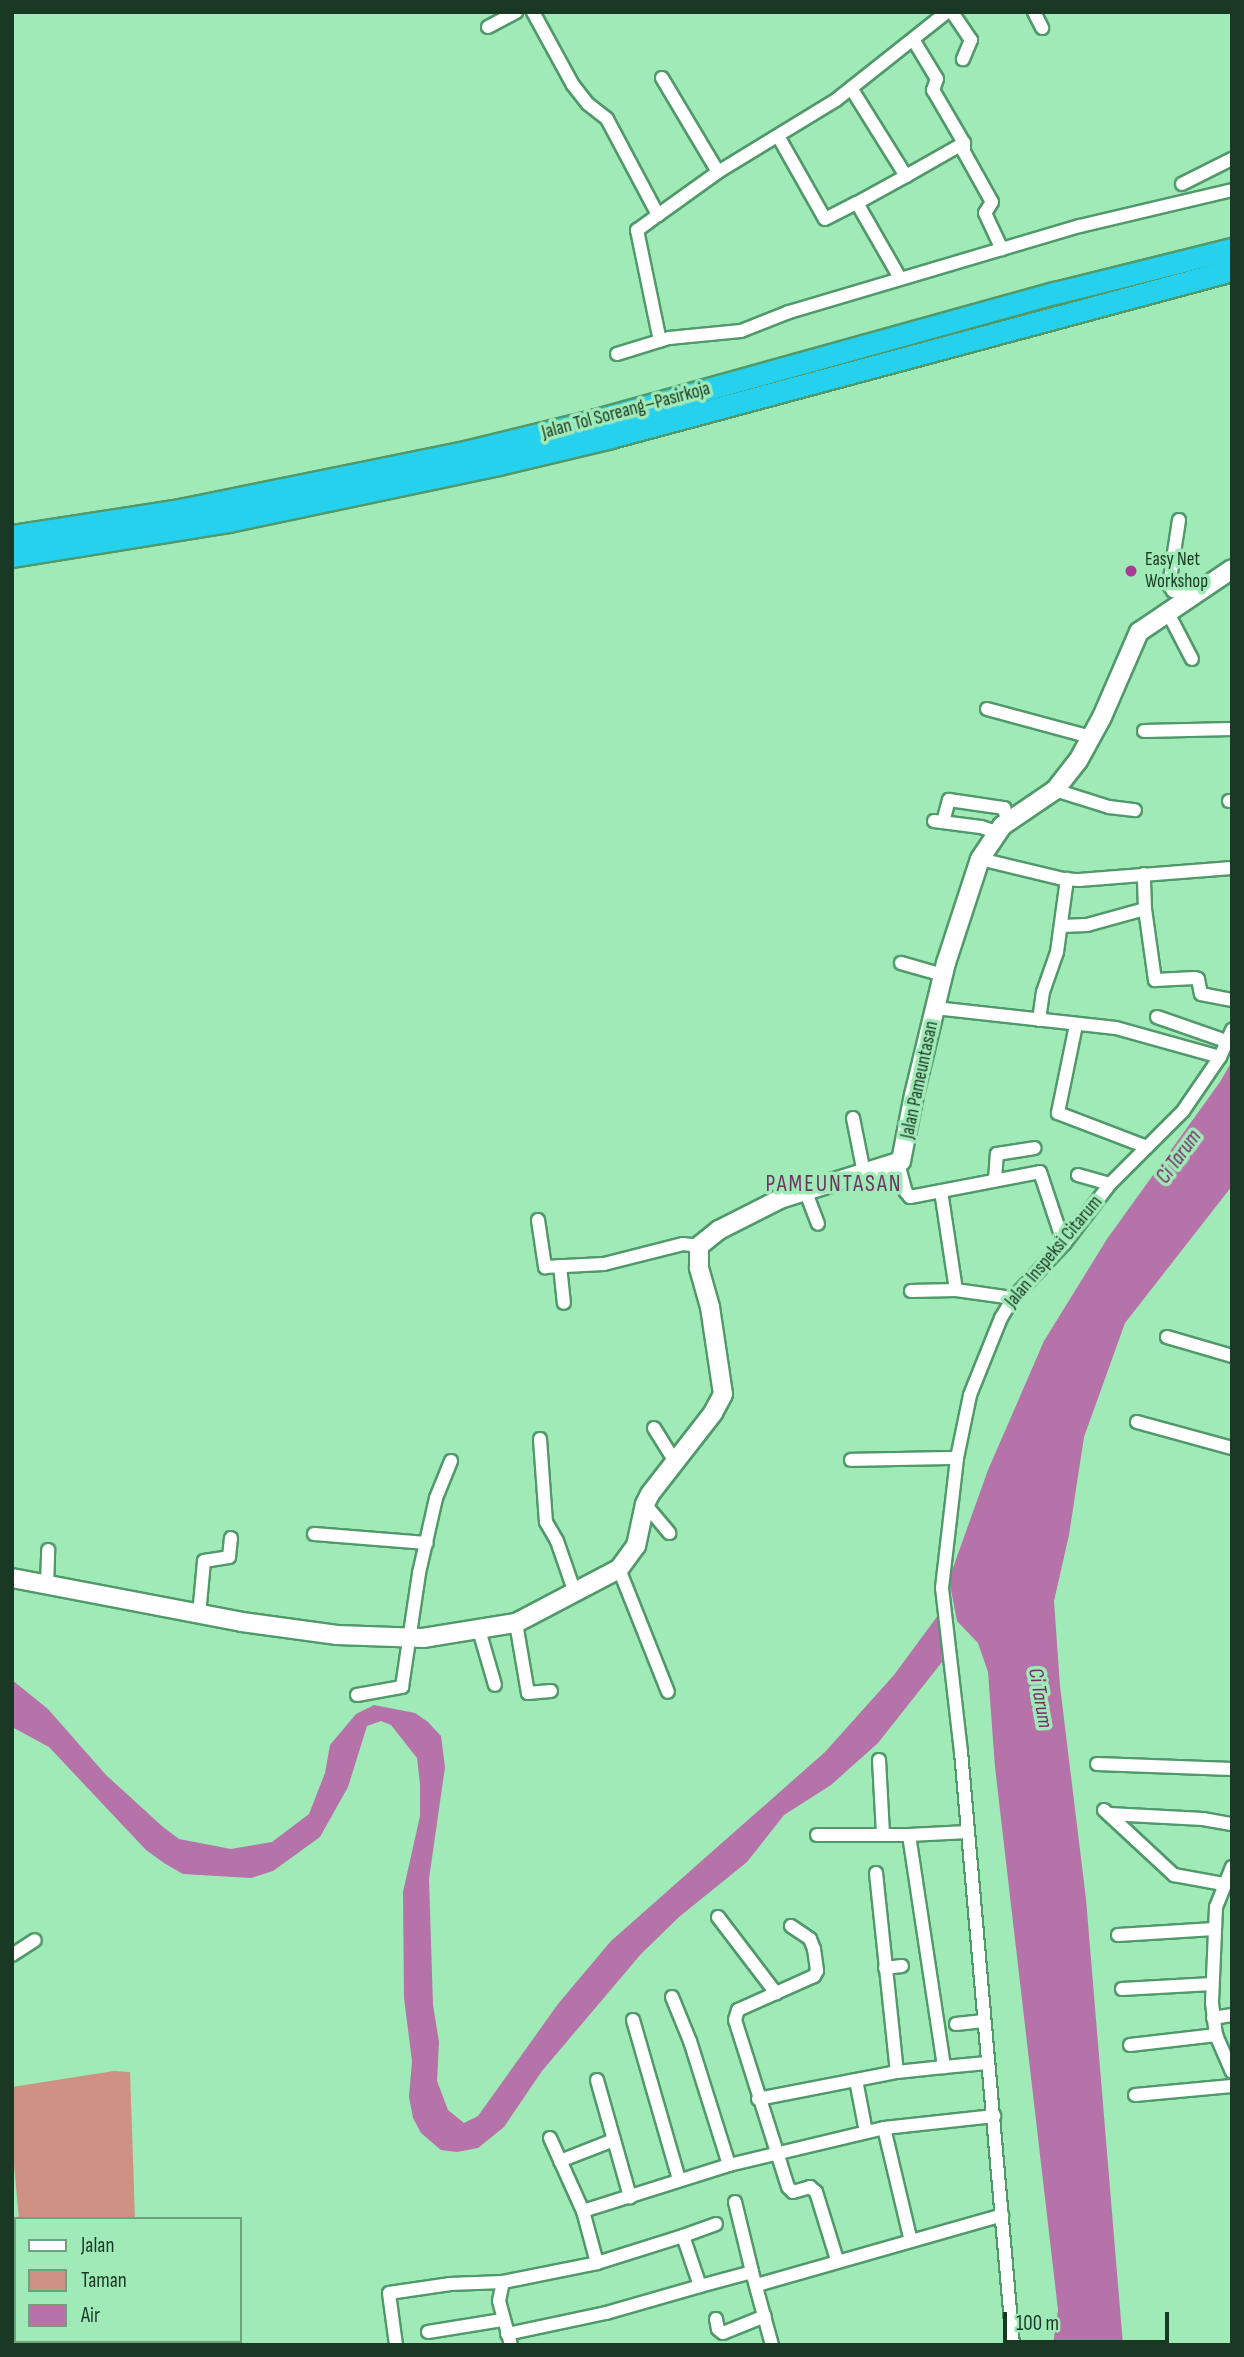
<!DOCTYPE html>
<meta charset="utf-8">
<style>
body{margin:0}
#map{position:relative;width:1244px;height:2357px;overflow:hidden;background:#9feab6;font-family:"Sofia Sans Condensed",sans-serif}
div>[style]{position:absolute}
[style*='--x']{left:calc(var(--x)*1px);top:calc(var(--y)*1px);width:calc(var(--w)*1px);rotate:calc(var(--a)*1deg)}
.green>*{inset:0;background:#ce9183}
.water>*{inset:0;background:#b573a9}
.roads{filter:drop-shadow(2px 0 #50996a) drop-shadow(-2px 0 #50996a) drop-shadow(0 2px #50996a) drop-shadow(0 -2px #50996a)}
.street>*{height:12px;margin:-6px;padding:0 6px;transform-origin:6px;border-radius:6px;background:#fff}
.secondary>*{height:18px;margin:-9px;padding:0 9px;transform-origin:9px;border-radius:9px;background:#fff}
.highway>*{height:21px;margin:-10.5px;padding:0 10.5px;transform-origin:10.5px;border-radius:10.5px;background:#26d1ee}
.dots>*{width:19px;height:19px;translate:-50% -50%;box-sizing:border-box;border:4px solid #9feab6;border-radius:50%}
span{translate:-50% -50%;white-space:nowrap;text-align:center;line-height:1.15;-webkit-text-stroke:7px #9feab6;paint-order:stroke}
.street-label{font-size:19px;color:#1a3925}
.poi-label{font-size:19px;color:#1a3925}
.left{translate:0 -50%;text-align:left}
.water-label{font-size:21px;color:#78286d;font-style:italic}
.quarter-label{font-size:23px;color:#6b3462;letter-spacing:2px}
.frame{position:absolute;inset:0;border:14px solid #1a3925;pointer-events:none}
.legend{position:absolute;left:14px;top:2217px;width:228px;height:126px;box-sizing:border-box;background:#9feab6;border:2px solid #6aa37c;margin:0;padding:9px 12px;list-style:none;font-size:21px;color:#1a3925}
.legend li{display:flex;align-items:center;gap:14px;height:35px}
.legend b{width:35px;border:2px solid #6aa37c}
.scale{position:absolute;left:1003px;top:2312px;width:166px;height:32px;box-sizing:border-box;border:4px solid #1a3925;border-top:0;padding-left:9px;font-size:21px;line-height:24px;white-space:nowrap;color:#1a3925;-webkit-text-stroke:5px #9feab6;paint-order:stroke}
</style>
<div id="map">
<div class="green">
<div style="clip-path:polygon(114px 2071px,130px 2072px,135px 2219px,19px 2219px,12px 2143px,12px 2087px)"></div>
</div>
<div class="water">
<div style="clip-path:polygon(1232px 1061px,1232px 1186px,1125px 1323px,1084px 1437px,1069px 1535px,1054px 1601px,1060px 1686px,1086px 1899px,1123px 2345px,1053px 2345px,1058px 2310px,995px 1767px,988px 1672px,978px 1643px,957px 1621px,949px 1579px,988px 1470px,1044px 1341px,1107px 1239px,1220px 1082px)"></div>
<div style="clip-path:polygon(939px 1614px,942px 1662px,878px 1743px,831px 1785px,784px 1815px,747px 1862px,679px 1917px,641px 1954px,542px 2071px,504px 2127px,478px 2148px,457px 2152px,441px 2150px,421px 2133px,413px 2118px,409px 2097px,412px 2061px,404px 1998px,403px 1892px,420px 1816px,420px 1784px,417px 1758px,391px 1725px,381px 1721px,367px 1726px,348px 1787px,320px 1837px,273px 1871px,251px 1878px,183px 1874px,164px 1863px,146px 1850px,49px 1747px,12px 1727px,12px 1680px,48px 1709px,106px 1775px,163px 1827px,179px 1839px,231px 1849px,272px 1842px,309px 1814px,325px 1773px,330px 1745px,356px 1714px,374px 1705px,415px 1713px,428px 1722px,441px 1736px,445px 1767px,429px 1879px,433px 2005px,439px 2042px,437px 2081px,448px 2110px,464px 2123px,478px 2116px,558px 2004px,611px 1941px,825px 1752px,894px 1675px)"></div>
</div>
<div class="roads">
<div class="street">
<div style="--x:533;--y:12;--w:83;--a:61.3"></div>
<div style="--x:573;--y:85;--w:24;--a:52"></div>
<div style="--x:588;--y:104;--w:24;--a:38"></div>
<div style="--x:607;--y:119;--w:109;--a:62"></div>
<div style="--x:658;--y:215;--w:74;--a:-35.6"></div>
<div style="--x:718;--y:172;--w:138;--a:-31.4"></div>
<div style="--x:836;--y:100;--w:142;--a:-38.4"></div>
<div style="--x:952;--y:12;--w:34;--a:56"></div>
<div style="--x:971;--y:40;--w:21;--a:113"></div>
<div style="--x:1034;--y:12;--w:18;--a:63"></div>
<div style="--x:488;--y:27;--w:32;--a:-28"></div>
<div style="--x:914;--y:41;--w:44;--a:58.8"></div>
<div style="--x:937;--y:79;--w:12;--a:110"></div>
<div style="--x:933;--y:90;--w:61;--a:59.7"></div>
<div style="--x:964;--y:143;--w:9;--a:90"></div>
<div style="--x:964;--y:152;--w:57;--a:60.8"></div>
<div style="--x:992;--y:202;--w:13;--a:122"></div>
<div style="--x:985;--y:213;--w:40;--a:65"></div>
<div style="--x:662;--y:78;--w:109;--a:59.2"></div>
<div style="--x:851;--y:88;--w:104;--a:58"></div>
<div style="--x:906;--y:176;--w:56;--a:151.1"></div>
<div style="--x:857;--y:203;--w:86;--a:60.2"></div>
<div style="--x:778;--y:136;--w:95;--a:60.5"></div>
<div style="--x:825;--y:219;--w:36;--a:-27"></div>
<div style="--x:906;--y:176;--w:67;--a:-29.6"></div>
<div style="--x:1182;--y:184;--w:56;--a:-26.6"></div>
<div style="--x:658;--y:215;--w:26;--a:144"></div>
<div style="--x:637;--y:230;--w:113;--a:78.3"></div>
<div style="--x:617;--y:354;--w:54;--a:-17.1"></div>
<div style="--x:669;--y:338;--w:72;--a:-5.6"></div>
<div style="--x:741;--y:331;--w:52;--a:-21.6"></div>
<div style="--x:789;--y:312;--w:303;--a:-16.5"></div>
<div style="--x:1080;--y:226;--w:156;--a:-13.3"></div>
<div style="--x:1179;--y:520;--w:66;--a:98.7"></div>
<div style="--x:1169;--y:585;--w:7;--a:56"></div>
<div style="--x:1173;--y:591;--w:17;--a:17"></div>
<div style="--x:1167;--y:611;--w:54;--a:62.5"></div>
<div style="--x:987;--y:709;--w:108;--a:15.1"></div>
<div style="--x:1144;--y:731;--w:88;--a:-1.3"></div>
<div style="--x:1055;--y:790;--w:57;--a:17.5"></div>
<div style="--x:1109;--y:807;--w:26;--a:7"></div>
<div style="--x:1229;--y:801;--w:3;--a:0"></div>
<div style="--x:934;--y:821;--w:47;--a:7.3"></div>
<div style="--x:981;--y:827;--w:16;--a:18"></div>
<div style="--x:943;--y:822;--w:23;--a:-75"></div>
<div style="--x:949;--y:800;--w:56;--a:8.3"></div>
<div style="--x:1004;--y:808;--w:13;--a:77"></div>
<div style="--x:980;--y:859;--w:85;--a:13.5"></div>
<div style="--x:1063;--y:879;--w:16;--a:4"></div>
<div style="--x:1079;--y:880;--w:153;--a:-4.5"></div>
<div style="--x:1145;--y:909;--w:72;--a:82"></div>
<div style="--x:1155;--y:980;--w:40;--a:-2.9"></div>
<div style="--x:1195;--y:978;--w:3;--a:18"></div>
<div style="--x:1198;--y:979;--w:15;--a:79"></div>
<div style="--x:1201;--y:994;--w:32;--a:11"></div>
<div style="--x:1061;--y:926;--w:26;--a:-2"></div>
<div style="--x:1087;--y:925;--w:60;--a:-15.4"></div>
<div style="--x:1145;--y:909;--w:35;--a:-92"></div>
<div style="--x:901;--y:963;--w:44;--a:15.9"></div>
<div style="--x:935;--y:1008;--w:182;--a:6.3"></div>
<div style="--x:1116;--y:1028;--w:108;--a:15.6"></div>
<div style="--x:1157;--y:1017;--w:73;--a:19.2"></div>
<div style="--x:1039;--y:1020;--w:28;--a:-82"></div>
<div style="--x:1043;--y:992;--w:42;--a:-70.7"></div>
<div style="--x:1057;--y:952;--w:74;--a:-82.2"></div>
<div style="--x:1076;--y:1025;--w:90;--a:101.6"></div>
<div style="--x:1058;--y:1113;--w:95;--a:20.9"></div>
<div style="--x:853;--y:1118;--w:56;--a:78.7"></div>
<div style="--x:898;--y:1163;--w:30;--a:75"></div>
<div style="--x:906;--y:1192;--w:6;--a:51"></div>
<div style="--x:910;--y:1197;--w:132;--a:-10.9"></div>
<div style="--x:1040;--y:1172;--w:76;--a:71.6"></div>
<div style="--x:1078;--y:1175;--w:33;--a:16"></div>
<div style="--x:995;--y:1180;--w:26;--a:-86"></div>
<div style="--x:997;--y:1154;--w:38;--a:-9"></div>
<div style="--x:805;--y:1190;--w:36;--a:69"></div>
<div style="--x:941;--y:1191;--w:100;--a:81.4"></div>
<div style="--x:538;--y:1220;--w:48;--a:81.5"></div>
<div style="--x:545;--y:1267;--w:59;--a:-2.9"></div>
<div style="--x:604;--y:1264;--w:81;--a:-14.2"></div>
<div style="--x:683;--y:1244;--w:16;--a:7"></div>
<div style="--x:560;--y:1266;--w:37;--a:84"></div>
<div style="--x:911;--y:1291;--w:45;--a:-1.3"></div>
<div style="--x:956;--y:1290;--w:58;--a:8"></div>
<div style="--x:1167;--y:1337;--w:68;--a:16.3"></div>
<div style="--x:1137;--y:1422;--w:98;--a:15.3"></div>
<div style="--x:654;--y:1428;--w:39;--a:58"></div>
<div style="--x:540;--y:1439;--w:83;--a:85.9"></div>
<div style="--x:546;--y:1522;--w:22;--a:60"></div>
<div style="--x:557;--y:1541;--w:55;--a:70.9"></div>
<div style="--x:851;--y:1460;--w:106;--a:-1.1"></div>
<div style="--x:645;--y:1504;--w:38;--a:50"></div>
<div style="--x:314;--y:1534;--w:113;--a:4.6"></div>
<div style="--x:619;--y:1569;--w:132;--a:68.3"></div>
<div style="--x:47;--y:1585;--w:35;--a:-88"></div>
<div style="--x:199;--y:1615;--w:54;--a:-84.7"></div>
<div style="--x:204;--y:1561;--w:25;--a:-9"></div>
<div style="--x:229;--y:1557;--w:19;--a:-84"></div>
<div style="--x:516;--y:1623;--w:71;--a:80.3"></div>
<div style="--x:528;--y:1693;--w:23;--a:-5"></div>
<div style="--x:479;--y:1630;--w:57;--a:73.8"></div>
<div style="--x:357;--y:1695;--w:46;--a:-10.1"></div>
<div style="--x:402;--y:1687;--w:115;--a:-81.5"></div>
<div style="--x:419;--y:1573;--w:77;--a:-77.2"></div>
<div style="--x:436;--y:1498;--w:40;--a:-68"></div>
<div style="--x:879;--y:1760;--w:75;--a:86.9"></div>
<div style="--x:1097;--y:1764;--w:135;--a:2.1"></div>
<div style="--x:1104;--y:1810;--w:96;--a:42.9"></div>
<div style="--x:1174;--y:1875;--w:50;--a:10.4"></div>
<div style="--x:1109;--y:1814;--w:94;--a:3"></div>
<div style="--x:1203;--y:1819;--w:29;--a:10"></div>
<div style="--x:817;--y:1835;--w:92;--a:0"></div>
<div style="--x:909;--y:1835;--w:235;--a:81.4"></div>
<div style="--x:944;--y:2067;--w:43;--a:-5.3"></div>
<div style="--x:909;--y:1835;--w:59;--a:-2.9"></div>
<div style="--x:1232;--y:1867;--w:43;--a:111.8"></div>
<div style="--x:1216;--y:1907;--w:96;--a:92.4"></div>
<div style="--x:1212;--y:2003;--w:32;--a:83"></div>
<div style="--x:1216;--y:2035;--w:40;--a:66.6"></div>
<div style="--x:876;--y:1873;--w:200;--a:84"></div>
<div style="--x:718;--y:1917;--w:96;--a:52.7"></div>
<div style="--x:791;--y:1926;--w:23;--a:34"></div>
<div style="--x:810;--y:1939;--w:11;--a:68"></div>
<div style="--x:814;--y:1949;--w:22;--a:82"></div>
<div style="--x:817;--y:1971;--w:6;--a:121"></div>
<div style="--x:814;--y:1976;--w:83;--a:155.9"></div>
<div style="--x:738;--y:2010;--w:10;--a:107"></div>
<div style="--x:735;--y:2020;--w:175;--a:72.4"></div>
<div style="--x:788;--y:2187;--w:7;--a:45"></div>
<div style="--x:793;--y:2192;--w:18;--a:-16"></div>
<div style="--x:810;--y:2187;--w:8;--a:40"></div>
<div style="--x:816;--y:2192;--w:71;--a:72.8"></div>
<div style="--x:1118;--y:1935;--w:96;--a:-3.6"></div>
<div style="--x:12;--y:1955;--w:27;--a:-33"></div>
<div style="--x:885;--y:1968;--w:17;--a:-7"></div>
<div style="--x:1122;--y:1989;--w:90;--a:-3.2"></div>
<div style="--x:672;--y:1997;--w:48;--a:67.8"></div>
<div style="--x:690;--y:2041;--w:130;--a:72.5"></div>
<div style="--x:1213;--y:2018;--w:19;--a:-9"></div>
<div style="--x:633;--y:2020;--w:166;--a:73.9"></div>
<div style="--x:956;--y:2024;--w:28;--a:-6"></div>
<div style="--x:1130;--y:2045;--w:87;--a:-6.6"></div>
<div style="--x:597;--y:2080;--w:122;--a:74.2"></div>
<div style="--x:856;--y:2080;--w:53;--a:79.1"></div>
<div style="--x:1135;--y:2095;--w:97;--a:-5.3"></div>
<div style="--x:758;--y:2099;--w:142;--a:-11"></div>
<div style="--x:897;--y:2072;--w:47;--a:-6.1"></div>
<div style="--x:884;--y:2128;--w:116;--a:76.6"></div>
<div style="--x:550;--y:2138;--w:80;--a:65.7"></div>
<div style="--x:583;--y:2211;--w:153;--a:-17.5"></div>
<div style="--x:729;--y:2165;--w:159;--a:-13.4"></div>
<div style="--x:884;--y:2128;--w:111;--a:-6.2"></div>
<div style="--x:560;--y:2161;--w:58;--a:-21.3"></div>
<div style="--x:735;--y:2202;--w:72;--a:76.3"></div>
<div style="--x:583;--y:2211;--w:54;--a:74.9"></div>
<div style="--x:597;--y:2263;--w:90;--a:-17.4"></div>
<div style="--x:683;--y:2236;--w:53;--a:71.2"></div>
<div style="--x:700;--y:2286;--w:54;--a:-15.1"></div>
<div style="--x:752;--y:2272;--w:76;--a:74.7"></div>
<div style="--x:683;--y:2236;--w:35;--a:-20"></div>
<div style="--x:503;--y:2282;--w:19;--a:102"></div>
<div style="--x:499;--y:2301;--w:46;--a:74.7"></div>
<div style="--x:757;--y:2285;--w:255;--a:-15.9"></div>
<div style="--x:716;--y:2319;--w:10;--a:79"></div>
<div style="--x:718;--y:2329;--w:6;--a:39"></div>
<div style="--x:723;--y:2333;--w:45;--a:-22"></div>
<div style="--x:428;--y:2332;--w:75;--a:-9.2"></div>
<div style="--x:507;--y:2334;--w:101;--a:-12"></div>
<div style="--x:606;--y:2313;--w:98;--a:-16"></div>
<div style="--x:396;--y:2345;--w:52;--a:-97.7"></div>
<div style="--x:389;--y:2293;--w:62;--a:-8.4"></div>
<div style="--x:450;--y:2284;--w:53;--a:-2.2"></div>
<div style="--x:503;--y:2282;--w:96;--a:-11.4"></div>
<div style="--x:1013;--y:2345;--w:595;--a:-95.01"></div>
<div style="--x:961;--y:1752;--w:165;--a:-96.6"></div>
<div style="--x:942;--y:1588;--w:131;--a:-83.4"></div>
<div style="--x:957;--y:1458;--w:64;--a:-78.3"></div>
<div style="--x:970;--y:1395;--w:83;--a:-68.1"></div>
<div style="--x:1001;--y:1318;--w:23;--a:-59"></div>
<div style="--x:1013;--y:1298;--w:74;--a:-46.6"></div>
<div style="--x:1064;--y:1244;--w:76;--a:-52.5"></div>
<div style="--x:1110;--y:1184;--w:103;--a:-45"></div>
<div style="--x:1183;--y:1111;--w:65;--a:-55.6"></div>
<div style="--x:1220;--y:1057;--w:30;--a:-66"></div>
</div>
<div class="secondary">
<div style="--x:12;--y:1578;--w:234;--a:10.8"></div>
<div style="--x:242;--y:1622;--w:96;--a:7.8"></div>
<div style="--x:337;--y:1635;--w:86;--a:2"></div>
<div style="--x:423;--y:1638;--w:94;--a:-9.2"></div>
<div style="--x:516;--y:1623;--w:116;--a:-27.7"></div>
<div style="--x:619;--y:1569;--w:29;--a:-54"></div>
<div style="--x:636;--y:1546;--w:43;--a:-77.9"></div>
<div style="--x:645;--y:1504;--w:11;--a:-63"></div>
<div style="--x:650;--y:1494;--w:103;--a:-52.1"></div>
<div style="--x:713;--y:1413;--w:21;--a:-62"></div>
<div style="--x:723;--y:1394;--w:88;--a:-98.5"></div>
<div style="--x:710;--y:1307;--w:41;--a:-105.8"></div>
<div style="--x:699;--y:1268;--w:22;--a:-90"></div>
<div style="--x:699;--y:1246;--w:26;--a:-39"></div>
<div style="--x:719;--y:1230;--w:68;--a:-26.9"></div>
<div style="--x:780;--y:1199;--w:127;--a:-17.4"></div>
<div style="--x:901;--y:1161;--w:67;--a:-78.9"></div>
<div style="--x:914;--y:1095;--w:136;--a:-76.4"></div>
<div style="--x:946;--y:963;--w:109;--a:-71.9"></div>
<div style="--x:980;--y:859;--w:40;--a:-56"></div>
<div style="--x:1002;--y:826;--w:64;--a:-34.2"></div>
<div style="--x:1055;--y:790;--w:37;--a:-52"></div>
<div style="--x:1078;--y:761;--w:50;--a:-61.4"></div>
<div style="--x:1102;--y:717;--w:93;--a:-66.5"></div>
<div style="--x:1139;--y:632;--w:112;--a:-34.1"></div>
</div>
<div class="highway">
<div style="--x:12;--y:536;--w:170;--a:-8.8"></div>
<div style="--x:180;--y:510;--w:295;--a:-11.5"></div>
<div style="--x:469;--y:451;--w:131;--a:-13.7"></div>
<div style="--x:596;--y:420;--w:476;--a:-15.5"></div>
<div style="--x:1055;--y:293;--w:182;--a:-14"></div>
<div style="--x:12;--y:556;--w:219;--a:-9.2"></div>
<div style="--x:228;--y:521;--w:276;--a:-11.9"></div>
<div style="--x:498;--y:464;--w:116;--a:-13.4"></div>
<div style="--x:611;--y:437;--w:643;--a:-15.05"></div>
</div>
</div>
<div class="dots">
<div style="left:1131px;top:571px;background:#a93c9a"></div>
</div>
<div class="street-label">
<span style="left:626px;top:411px;rotate:-15deg">Jalan Tol Soreang–Pasirkoja</span>
<span style="left:920px;top:1080px;rotate:-78deg">Jalan Pameuntasan</span>
<span style="left:1054px;top:1252px;rotate:-50deg">Jalan Inspeksi Citarum</span>
</div>
<div class="poi-label">
<span class="left" style="left:1145px;top:571px">Easy Net<br>Workshop</span>
</div>
<div class="water-label">
<span style="left:1179px;top:1157px;rotate:-54deg">Ci Tarum</span>
<span style="left:1040px;top:1698px;rotate:80deg">Ci Tarum</span>
</div>
<div class="quarter-label">
<span style="left:834px;top:1184px">PAMEUNTASAN</span>
</div>
<div class="frame"></div>
<ul class="legend">
<li><b style="height:9px;background:#fff"></b>Jalan</li>
<li><b style="height:19px;background:#ce9183"></b>Taman</li>
<li><b style="height:19px;background:#b573a9"></b>Air</li>
</ul>
<div class="scale">100 m</div>
</div>
